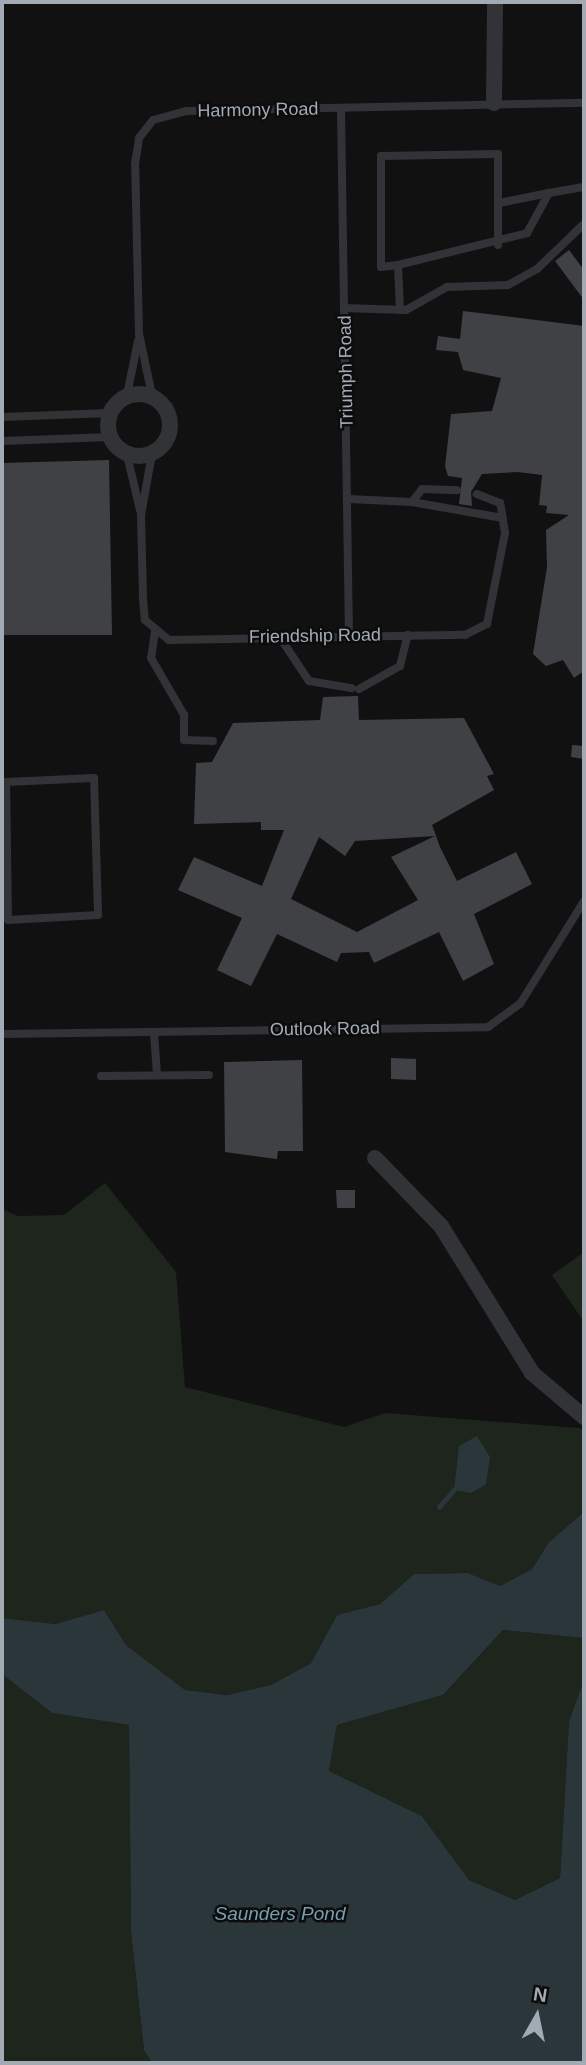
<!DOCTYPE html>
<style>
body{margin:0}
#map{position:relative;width:586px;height:2065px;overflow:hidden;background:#111112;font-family:Helvetica,sans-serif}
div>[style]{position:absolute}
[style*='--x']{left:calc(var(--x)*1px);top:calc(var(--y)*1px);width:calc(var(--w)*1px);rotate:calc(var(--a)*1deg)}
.green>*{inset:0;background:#1d251d}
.water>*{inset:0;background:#2a363a}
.stream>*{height:4.5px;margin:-2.25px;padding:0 2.25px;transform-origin:2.25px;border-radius:2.25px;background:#2a363a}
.building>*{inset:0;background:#3f4145}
.lane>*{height:8px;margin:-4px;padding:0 4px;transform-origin:4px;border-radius:4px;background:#323337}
.street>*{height:16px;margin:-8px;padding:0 8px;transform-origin:8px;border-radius:8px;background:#323337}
.street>.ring{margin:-8px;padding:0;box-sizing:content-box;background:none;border:16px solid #323337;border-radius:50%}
span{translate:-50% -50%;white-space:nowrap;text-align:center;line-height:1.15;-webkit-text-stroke:5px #0c0c0d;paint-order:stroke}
.street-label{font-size:18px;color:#a2aab3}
.water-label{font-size:19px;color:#789eaf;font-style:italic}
.frame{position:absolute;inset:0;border:4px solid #a2aab3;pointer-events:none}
.north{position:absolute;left:502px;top:1981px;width:70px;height:70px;-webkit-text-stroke:5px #0c0c0d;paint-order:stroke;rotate:9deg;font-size:19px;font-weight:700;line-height:28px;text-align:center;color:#a2aab3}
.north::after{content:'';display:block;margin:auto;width:24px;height:32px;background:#a2aab3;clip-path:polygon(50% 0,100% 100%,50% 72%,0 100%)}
</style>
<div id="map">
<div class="green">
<div style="clip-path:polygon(105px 1183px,176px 1272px,185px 1387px,344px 1427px,385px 1413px,579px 1428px,584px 1430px,584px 1512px,549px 1542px,532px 1569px,500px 1586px,468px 1573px,414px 1574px,380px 1604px,337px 1615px,311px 1663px,271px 1685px,227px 1695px,185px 1690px,126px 1645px,104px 1610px,55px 1624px,2px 1618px,2px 1209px,18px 1216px,64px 1215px)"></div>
<div style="clip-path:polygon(584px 1252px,584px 1322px,552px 1275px)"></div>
<div style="clip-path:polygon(503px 1630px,584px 1638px,584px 1680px,569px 1721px,560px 1878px,515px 1900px,469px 1880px,422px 1816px,329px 1771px,337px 1725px,443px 1695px)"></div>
<div style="clip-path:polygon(2px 1674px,52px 1713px,129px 1725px,131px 1932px,144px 2050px,152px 2063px,2px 2063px)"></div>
</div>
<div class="water">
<div style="clip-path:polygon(477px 1436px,490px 1457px,486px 1484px,471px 1493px,454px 1490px,459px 1446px)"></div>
<div style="clip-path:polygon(584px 1512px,584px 1638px,503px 1630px,443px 1695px,337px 1725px,329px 1771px,422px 1816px,469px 1880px,515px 1900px,560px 1878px,569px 1721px,584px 1680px,584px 2063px,152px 2063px,144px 2050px,131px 1932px,129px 1725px,52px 1713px,2px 1674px,2px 1618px,55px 1624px,104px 1610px,126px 1645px,185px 1690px,227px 1695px,271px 1685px,311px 1663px,337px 1615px,380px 1604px,414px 1574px,468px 1573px,500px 1586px,532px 1569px,549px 1542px)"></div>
</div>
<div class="stream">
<div style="--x:439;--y:1507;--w:23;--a:-49"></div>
</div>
<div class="building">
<div style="clip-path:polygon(569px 250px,584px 270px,584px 300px,555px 261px)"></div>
<div style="clip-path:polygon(463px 311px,584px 326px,584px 671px,574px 678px,563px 660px,546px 666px,533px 654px,547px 567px,546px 530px,569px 515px,546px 513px,547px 506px,539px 505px,542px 475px,518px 472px,482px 474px,471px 492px,472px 506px,459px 504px,462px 478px,448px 476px,445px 466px,451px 414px,492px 411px,501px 378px,463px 370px,458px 352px,436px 350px,438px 336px,460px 339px)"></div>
<div style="clip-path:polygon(109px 460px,112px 635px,2px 635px,2px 463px)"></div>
<div style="clip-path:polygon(evenodd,358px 696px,359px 720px,464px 718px,494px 774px,487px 776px,494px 790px,432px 825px,440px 847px,457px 881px,516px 852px,532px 884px,474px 914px,494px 964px,463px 981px,439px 932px,374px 963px,369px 952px,341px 953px,337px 962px,277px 934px,251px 986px,217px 970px,242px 918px,178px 890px,194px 857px,262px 886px,284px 830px,261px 830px,261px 822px,194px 824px,196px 763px,212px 762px,233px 723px,320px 720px,323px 697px,358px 696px,435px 836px,391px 857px,418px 900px,357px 932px,291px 899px,319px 837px,345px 856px,355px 841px,435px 836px)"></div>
<div style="clip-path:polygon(572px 745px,584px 746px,584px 759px,571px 757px)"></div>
<div style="clip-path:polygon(391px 1058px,416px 1059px,416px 1080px,391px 1079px)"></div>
<div style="clip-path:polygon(302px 1060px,303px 1151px,278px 1151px,277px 1159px,225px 1152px,224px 1062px)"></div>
<div style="clip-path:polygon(336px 1190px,355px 1190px,355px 1208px,337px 1208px)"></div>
</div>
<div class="lane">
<div style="--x:341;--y:110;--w:524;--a:89.13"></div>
<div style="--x:499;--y:203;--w:51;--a:-11.3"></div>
<div style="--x:398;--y:265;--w:17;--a:173"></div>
<div style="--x:381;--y:267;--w:111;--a:-90"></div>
<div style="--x:381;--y:156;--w:117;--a:-1"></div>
<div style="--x:498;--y:154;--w:91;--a:90"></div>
<div style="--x:344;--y:308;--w:62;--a:1.8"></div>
<div style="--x:406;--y:310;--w:47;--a:-29.3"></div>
<div style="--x:447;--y:287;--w:61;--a:-1.9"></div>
<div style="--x:508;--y:285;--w:33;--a:-29"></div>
<div style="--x:537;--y:269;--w:65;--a:-43.8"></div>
<div style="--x:400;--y:310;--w:45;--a:-92.5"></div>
<div style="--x:398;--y:265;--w:133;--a:-13.9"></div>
<div style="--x:527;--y:233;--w:46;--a:-61.2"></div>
<div style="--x:549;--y:193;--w:36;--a:-10"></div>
<div style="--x:127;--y:395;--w:55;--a:-78.5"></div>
<div style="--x:152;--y:395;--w:62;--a:-102"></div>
<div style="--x:139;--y:334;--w:170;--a:-91.3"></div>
<div style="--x:135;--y:164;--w:26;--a:-81"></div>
<div style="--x:139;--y:138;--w:23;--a:-52"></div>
<div style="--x:153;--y:120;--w:34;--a:-15"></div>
<div style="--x:186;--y:111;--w:398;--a:-1.2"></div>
<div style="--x:2;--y:417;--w:108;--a:-2.1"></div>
<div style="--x:2;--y:441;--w:108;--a:-2.1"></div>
<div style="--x:152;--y:454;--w:62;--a:100.2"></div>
<div style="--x:141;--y:515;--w:84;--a:88.6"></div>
<div style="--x:143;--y:599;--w:21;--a:85"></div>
<div style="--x:145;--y:620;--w:31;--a:40"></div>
<div style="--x:169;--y:640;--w:296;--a:-1"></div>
<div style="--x:465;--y:635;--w:25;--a:-27"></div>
<div style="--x:487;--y:624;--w:93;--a:-78.8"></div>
<div style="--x:505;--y:533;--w:30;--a:-99"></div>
<div style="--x:500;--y:503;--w:25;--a:-159"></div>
<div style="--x:127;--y:455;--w:57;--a:76.7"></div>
<div style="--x:348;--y:499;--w:64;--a:2.7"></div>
<div style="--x:412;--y:502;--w:16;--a:-52"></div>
<div style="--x:422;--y:489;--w:35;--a:2"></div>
<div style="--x:412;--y:502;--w:92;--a:10"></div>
<div style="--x:155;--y:631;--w:27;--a:98"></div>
<div style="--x:151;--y:658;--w:66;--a:59.9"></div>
<div style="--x:184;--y:715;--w:25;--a:90"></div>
<div style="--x:184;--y:740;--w:29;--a:2"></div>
<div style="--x:279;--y:636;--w:54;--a:56.3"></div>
<div style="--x:309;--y:681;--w:43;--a:9.5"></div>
<div style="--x:359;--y:689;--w:47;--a:-29.3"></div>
<div style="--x:400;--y:666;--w:32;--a:-76"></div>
<div style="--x:2;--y:782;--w:4;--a:0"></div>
<div style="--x:6;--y:782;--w:88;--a:-2.6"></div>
<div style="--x:94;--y:778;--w:137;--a:88.3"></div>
<div style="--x:98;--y:915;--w:90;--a:176.8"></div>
<div style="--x:8;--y:920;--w:138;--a:-90.8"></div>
<div style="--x:154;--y:1032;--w:43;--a:86"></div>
<div style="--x:2;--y:1034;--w:486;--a:-0.8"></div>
<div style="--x:488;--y:1027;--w:39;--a:-36"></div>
<div style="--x:520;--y:1004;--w:121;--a:-58.1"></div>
<div style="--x:101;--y:1076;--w:108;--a:-0.5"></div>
</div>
<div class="street">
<div style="--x:494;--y:103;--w:101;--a:-89.4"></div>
<div class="ring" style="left:108px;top:394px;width:46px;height:46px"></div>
<div style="--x:375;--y:1158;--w:95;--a:45.9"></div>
<div style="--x:441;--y:1226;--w:173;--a:58.2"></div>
<div style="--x:532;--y:1373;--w:68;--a:40.2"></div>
</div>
<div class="street-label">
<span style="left:258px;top:110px;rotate:-1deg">Harmony Road</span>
<span style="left:346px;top:372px;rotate:-91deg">Triumph Road</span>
<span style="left:315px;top:636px;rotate:-1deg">Friendship Road</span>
<span style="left:325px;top:1029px;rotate:-1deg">Outlook Road</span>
</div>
<div class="water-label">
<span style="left:280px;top:1914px">Saunders Pond</span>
</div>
<div class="frame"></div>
<div class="north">N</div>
</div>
